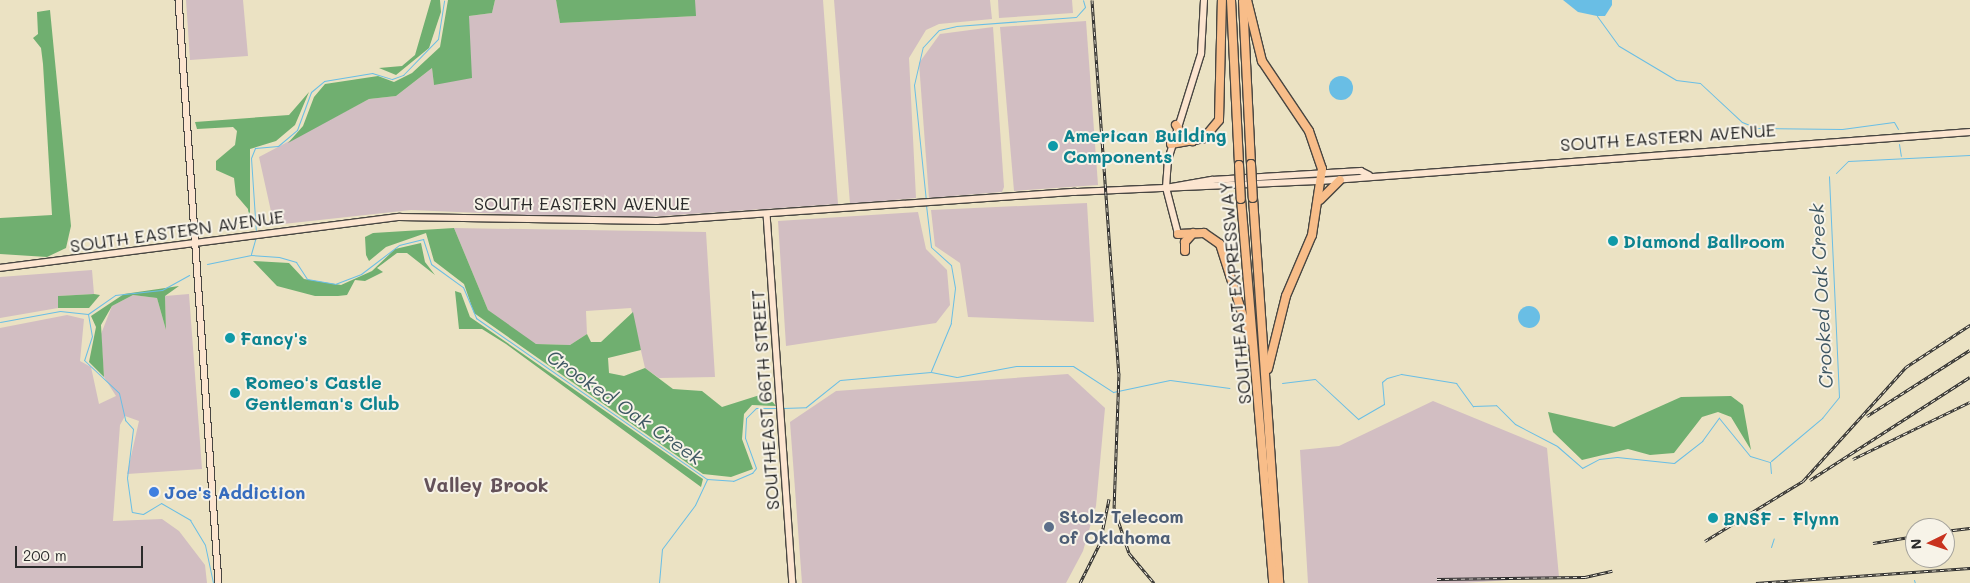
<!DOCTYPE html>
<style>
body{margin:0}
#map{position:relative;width:1970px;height:583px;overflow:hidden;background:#ebe2c3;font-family:Mali,sans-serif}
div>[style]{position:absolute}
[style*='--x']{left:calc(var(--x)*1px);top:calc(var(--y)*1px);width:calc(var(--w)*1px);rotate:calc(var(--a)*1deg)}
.industrial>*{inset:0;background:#d2bec2}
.forest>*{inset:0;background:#70af70}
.water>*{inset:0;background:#69bee5}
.round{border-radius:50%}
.stream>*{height:1px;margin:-0.5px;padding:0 0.5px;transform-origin:0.5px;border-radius:0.5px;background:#69bee5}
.roads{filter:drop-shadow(1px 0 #484642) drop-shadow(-1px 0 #484642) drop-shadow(0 1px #484642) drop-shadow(0 -1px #484642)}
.secondary>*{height:5.5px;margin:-2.75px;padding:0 2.75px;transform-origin:2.75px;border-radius:2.75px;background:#fce5d0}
.highway>*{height:8px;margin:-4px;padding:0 4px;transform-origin:4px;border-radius:4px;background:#f8bd89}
.rail>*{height:3px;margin-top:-1.5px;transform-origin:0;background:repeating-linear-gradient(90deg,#f7f3e8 0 4px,#2b2b2b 0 8px);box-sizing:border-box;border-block:1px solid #2b2b2b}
.bridges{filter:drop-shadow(1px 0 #484642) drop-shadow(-1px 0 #484642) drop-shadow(0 1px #484642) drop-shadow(0 -1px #484642)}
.highway-bridge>*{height:8px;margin:-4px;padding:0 4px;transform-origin:4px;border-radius:4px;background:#f8bd89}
.dots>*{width:14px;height:14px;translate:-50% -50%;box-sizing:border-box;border:2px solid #f7f3e8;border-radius:50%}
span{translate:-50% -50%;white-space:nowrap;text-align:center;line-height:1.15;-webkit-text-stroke:4px #f7f3e8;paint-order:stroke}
.culture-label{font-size:18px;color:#0d838f;font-weight:700}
.left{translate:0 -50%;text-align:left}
.street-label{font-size:18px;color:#2b2b2b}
.shop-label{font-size:18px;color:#366cbe;font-weight:700}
.service-label{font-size:18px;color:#4e5e75;font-weight:700}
.water-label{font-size:19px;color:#3e5763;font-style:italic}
.quarter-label{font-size:20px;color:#645259;font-weight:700}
.north{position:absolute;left:1905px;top:518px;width:50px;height:50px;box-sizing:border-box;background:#f7f3e8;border:1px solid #a5a39c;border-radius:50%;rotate:266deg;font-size:14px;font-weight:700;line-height:20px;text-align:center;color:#2b2b2b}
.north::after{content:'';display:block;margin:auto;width:18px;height:22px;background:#c8321e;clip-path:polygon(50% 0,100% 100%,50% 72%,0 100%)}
.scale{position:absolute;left:15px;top:546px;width:128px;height:22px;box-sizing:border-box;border:2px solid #2b2b2b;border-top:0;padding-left:6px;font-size:15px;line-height:18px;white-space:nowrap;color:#2b2b2b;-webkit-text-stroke:4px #f7f3e8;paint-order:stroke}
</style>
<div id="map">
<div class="industrial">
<div style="clip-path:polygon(186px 0,243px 0,248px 56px,190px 60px)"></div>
<div style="clip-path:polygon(495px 0,556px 0,560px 23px,695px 16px,695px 0,823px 0,838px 204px,618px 219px,411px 210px,274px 225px,259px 157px,369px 99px,396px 96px,432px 68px,434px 85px,469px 16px,492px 13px)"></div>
<div style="clip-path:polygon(834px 0,990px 0,992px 19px,939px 24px,926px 30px,909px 58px,916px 198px,850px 204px)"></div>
<div style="clip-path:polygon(998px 0,1072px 0,1073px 13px,999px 18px)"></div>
<div style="clip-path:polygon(1086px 21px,1098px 185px,1014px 191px,1000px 27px)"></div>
<div style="clip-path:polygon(993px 27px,1004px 187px,1002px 192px,929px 198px,919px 63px,940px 34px)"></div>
<div style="clip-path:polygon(1087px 203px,1094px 322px,968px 317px,960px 263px,935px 246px,931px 210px)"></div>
<div style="clip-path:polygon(918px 212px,926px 249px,947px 270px,950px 305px,936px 323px,786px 346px,778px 221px)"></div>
<div style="clip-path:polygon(454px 228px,706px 232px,715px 377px,659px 378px,645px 368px,631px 308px,586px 311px,587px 334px,570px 345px,536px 344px,510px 329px,488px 310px)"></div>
<div style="clip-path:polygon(92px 270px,94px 294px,58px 296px,58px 308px,0 318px,0 277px)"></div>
<div style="clip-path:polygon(189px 294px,202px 469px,127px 474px,139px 421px,125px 416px,120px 425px,113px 521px,162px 519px,179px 531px,205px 565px,207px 583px,0 583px,0 328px,67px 315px,84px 319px,80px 361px,91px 367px,99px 404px,116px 396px,104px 377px,101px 334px,112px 306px,133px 295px,157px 298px,166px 330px,165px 296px)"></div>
<div style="clip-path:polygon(1068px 374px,1105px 408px,1096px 506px,1083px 551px,1066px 583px,802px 583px,790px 422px,836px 391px)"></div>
<div style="clip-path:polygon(1433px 401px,1547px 448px,1559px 577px,1463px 583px,1308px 583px,1300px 450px,1339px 446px)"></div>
</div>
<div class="forest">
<div style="clip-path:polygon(431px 0,440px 0,441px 12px,429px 48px,396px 75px,379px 68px,402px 66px,415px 55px)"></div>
<div style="clip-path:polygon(448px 0,495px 0,492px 13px,469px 16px,472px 78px,434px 85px,432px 68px,396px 96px,369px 99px,288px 143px,303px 126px,314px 97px,325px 84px,378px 76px,394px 82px,412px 73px,440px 47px)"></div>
<div style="clip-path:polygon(556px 0,695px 0,696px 16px,560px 23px)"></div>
<div style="clip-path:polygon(50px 10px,71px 226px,66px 248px,47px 257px,0 254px,0 218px,52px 215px,43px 64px,41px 48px,33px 38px,38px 34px,37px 12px)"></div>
<div style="clip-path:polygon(309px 92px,295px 125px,276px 141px,250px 149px,250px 228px,248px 209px,236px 195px,234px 178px,216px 170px,216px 161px,235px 145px,237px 131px,233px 127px,197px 129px,195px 122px,289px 115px)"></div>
<div style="clip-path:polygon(454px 228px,488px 310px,536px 344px,570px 345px,587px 334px,591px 342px,601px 342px,633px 312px,641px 350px,608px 358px,609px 373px,624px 376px,645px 368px,673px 389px,702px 391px,722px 407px,763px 394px,771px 400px,776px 406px,752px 405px,744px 414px,742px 439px,753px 469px,731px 477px,703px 474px,474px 313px,464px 284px,434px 261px,426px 233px,386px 247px,369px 261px,366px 255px,365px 237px,373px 233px)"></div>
<div style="clip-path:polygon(421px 243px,425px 262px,435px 275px,407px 253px,397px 253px,377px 268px,383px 272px,365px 281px,355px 280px,347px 295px,338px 296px,315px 296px,277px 286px,253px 261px,289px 263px,304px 279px,341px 285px,372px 271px,395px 249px)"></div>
<div style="clip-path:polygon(179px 286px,165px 296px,166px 330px,157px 298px,133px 295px,112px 306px,101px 325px,104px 377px,89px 362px,96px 327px,91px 316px,124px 294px)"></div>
<div style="clip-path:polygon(455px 291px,461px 293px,470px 317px,703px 479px,701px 487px,506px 344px,482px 329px,459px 329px)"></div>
<div style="clip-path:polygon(94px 294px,100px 295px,89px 308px,58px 308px,58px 296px)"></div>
<div style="clip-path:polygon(1731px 396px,1743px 405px,1751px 450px,1731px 417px,1718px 412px,1702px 417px,1674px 453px,1650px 455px,1628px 449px,1582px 460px,1553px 432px,1548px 412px,1614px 427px,1681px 397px)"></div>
</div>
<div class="water">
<div style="clip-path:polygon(1563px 0,1612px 0,1612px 5px,1605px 16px,1597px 16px,1578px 12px)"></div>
<div class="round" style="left:1329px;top:76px;width:24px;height:24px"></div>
<div class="round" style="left:1518px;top:306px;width:22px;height:22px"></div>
</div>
<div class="stream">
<div style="--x:1597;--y:16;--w:37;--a:54"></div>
<div style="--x:1619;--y:46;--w:66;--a:30.8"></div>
<div style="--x:1676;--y:80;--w:24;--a:7"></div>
<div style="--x:1700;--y:83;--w:57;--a:42.9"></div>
<div style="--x:1742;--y:122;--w:16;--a:22"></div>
<div style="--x:1757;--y:128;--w:85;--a:0.7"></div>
<div style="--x:1842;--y:129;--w:52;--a:-7.7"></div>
<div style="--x:1894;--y:122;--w:8;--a:60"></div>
<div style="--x:1899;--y:144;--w:12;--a:81"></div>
<div style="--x:1836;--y:173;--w:17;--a:-45"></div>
<div style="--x:1848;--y:161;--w:122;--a:-2.8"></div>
<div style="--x:926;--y:201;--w:117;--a:-95.9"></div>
<div style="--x:914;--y:85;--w:39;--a:-77"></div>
<div style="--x:923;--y:47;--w:23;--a:-47"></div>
<div style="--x:939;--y:30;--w:17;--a:-13"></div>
<div style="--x:956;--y:26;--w:120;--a:-4.3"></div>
<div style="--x:1076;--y:17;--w:13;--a:-48"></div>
<div style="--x:1085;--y:7;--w:7;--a:-106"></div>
<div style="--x:926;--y:205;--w:42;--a:83.2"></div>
<div style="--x:931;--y:247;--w:27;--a:42"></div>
<div style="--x:951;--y:265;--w:23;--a:80"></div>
<div style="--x:955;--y:288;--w:35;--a:97"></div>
<div style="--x:951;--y:323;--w:52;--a:112.6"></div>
<div style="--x:256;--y:233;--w:75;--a:-93.8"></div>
<div style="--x:251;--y:158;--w:11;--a:-68"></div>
<div style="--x:255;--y:148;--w:23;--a:-5"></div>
<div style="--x:278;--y:146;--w:25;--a:-40"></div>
<div style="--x:297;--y:130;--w:40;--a:-69.8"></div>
<div style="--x:311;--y:92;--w:17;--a:-40"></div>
<div style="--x:324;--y:81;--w:49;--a:-9.5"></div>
<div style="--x:372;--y:73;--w:21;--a:17"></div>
<div style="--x:392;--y:79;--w:12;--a:-20"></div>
<div style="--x:403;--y:75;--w:50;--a:-45.8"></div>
<div style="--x:438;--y:39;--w:39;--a:-81"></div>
<div style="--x:251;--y:254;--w:18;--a:-74"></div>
<div style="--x:207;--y:264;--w:45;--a:-11.6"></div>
<div style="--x:251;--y:255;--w:28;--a:4"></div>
<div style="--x:279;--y:257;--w:18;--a:16"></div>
<div style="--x:296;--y:262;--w:20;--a:57"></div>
<div style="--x:307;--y:279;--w:28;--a:10"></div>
<div style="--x:335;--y:284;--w:28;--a:-21"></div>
<div style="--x:361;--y:274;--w:48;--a:-37.3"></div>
<div style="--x:399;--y:245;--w:25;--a:-14"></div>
<div style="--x:423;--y:239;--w:26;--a:72"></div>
<div style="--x:431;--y:264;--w:39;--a:36"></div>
<div style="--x:463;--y:287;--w:34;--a:67"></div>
<div style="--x:476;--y:318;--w:282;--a:34.9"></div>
<div style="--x:707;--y:479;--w:26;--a:4"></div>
<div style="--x:733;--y:481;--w:21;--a:-23"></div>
<div style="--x:752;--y:473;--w:6;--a:-51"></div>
<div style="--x:756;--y:468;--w:32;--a:-110"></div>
<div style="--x:745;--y:438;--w:20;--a:-87"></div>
<div style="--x:746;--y:418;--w:14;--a:-45"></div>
<div style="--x:756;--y:408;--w:23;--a:0"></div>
<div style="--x:88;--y:314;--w:22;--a:80"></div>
<div style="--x:92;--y:336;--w:25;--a:108"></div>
<div style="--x:84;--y:360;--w:48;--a:43.3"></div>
<div style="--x:119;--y:393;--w:28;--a:77"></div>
<div style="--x:125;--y:420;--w:12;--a:48"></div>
<div style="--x:133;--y:429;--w:49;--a:97"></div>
<div style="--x:127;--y:478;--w:34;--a:82"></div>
<div style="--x:132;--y:512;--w:11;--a:10"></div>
<div style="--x:143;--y:514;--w:21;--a:-31"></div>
<div style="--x:161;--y:503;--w:34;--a:30"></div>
<div style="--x:190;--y:520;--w:29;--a:59"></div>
<div style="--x:205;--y:545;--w:39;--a:78"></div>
<div style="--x:0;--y:322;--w:61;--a:-10.4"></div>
<div style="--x:60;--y:311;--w:28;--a:6"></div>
<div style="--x:88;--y:314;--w:33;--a:-35"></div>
<div style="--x:115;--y:295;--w:47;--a:-6.1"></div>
<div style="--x:162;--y:290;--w:31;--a:-29"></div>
<div style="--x:1282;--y:383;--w:33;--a:-7"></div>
<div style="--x:1315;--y:379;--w:59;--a:42.9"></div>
<div style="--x:1358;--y:419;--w:30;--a:-30"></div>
<div style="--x:1384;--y:404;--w:22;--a:-95"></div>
<div style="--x:1382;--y:382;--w:6;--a:-39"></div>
<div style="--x:1387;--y:378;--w:15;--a:-16"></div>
<div style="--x:1401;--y:374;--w:56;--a:9.3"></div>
<div style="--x:1456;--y:383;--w:29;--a:54"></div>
<div style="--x:1473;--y:406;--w:23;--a:-2"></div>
<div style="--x:1496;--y:405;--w:27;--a:45"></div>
<div style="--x:1515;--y:424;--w:47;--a:27.6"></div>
<div style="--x:1557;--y:446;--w:33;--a:41"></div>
<div style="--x:1582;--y:468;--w:19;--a:-28"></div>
<div style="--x:1599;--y:459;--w:18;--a:-6"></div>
<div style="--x:1617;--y:457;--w:57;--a:6"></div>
<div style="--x:1674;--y:463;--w:36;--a:-38"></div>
<div style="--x:1702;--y:441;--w:29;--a:-54"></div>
<div style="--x:1719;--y:418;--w:49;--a:50.8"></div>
<div style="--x:1750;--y:456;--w:21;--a:17"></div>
<div style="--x:783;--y:408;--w:23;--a:-2"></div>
<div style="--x:806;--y:407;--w:43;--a:-38.5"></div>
<div style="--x:840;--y:380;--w:91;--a:-5"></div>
<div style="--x:931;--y:372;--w:26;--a:11"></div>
<div style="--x:957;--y:377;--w:60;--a:-10.6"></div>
<div style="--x:1016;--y:366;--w:57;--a:0"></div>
<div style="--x:1073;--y:366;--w:48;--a:33"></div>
<div style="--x:1113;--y:392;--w:58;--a:-11.9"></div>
<div style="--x:1170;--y:380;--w:60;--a:7.7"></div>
<div style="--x:1771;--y:461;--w:67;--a:-40.1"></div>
<div style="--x:1822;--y:418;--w:27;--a:-51"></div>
<div style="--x:1839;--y:397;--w:221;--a:-92.6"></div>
<div style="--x:1770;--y:462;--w:11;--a:85"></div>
<div style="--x:1771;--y:547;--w:9;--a:-72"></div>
<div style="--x:1914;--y:580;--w:3;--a:72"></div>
<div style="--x:659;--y:583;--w:34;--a:-85"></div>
<div style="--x:662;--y:549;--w:55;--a:-53.1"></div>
<div style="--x:695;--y:505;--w:29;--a:-65"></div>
</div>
<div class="roads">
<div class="secondary">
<div style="--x:179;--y:0;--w:584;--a:86.08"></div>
<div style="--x:1166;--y:188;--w:47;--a:-9.9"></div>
<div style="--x:1212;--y:180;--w:149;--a:-3.5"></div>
<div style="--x:1361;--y:171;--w:9;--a:27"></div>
<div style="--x:767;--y:214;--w:370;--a:86"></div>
<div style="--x:1178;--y:234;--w:48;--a:-104.6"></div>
<div style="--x:1166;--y:188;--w:28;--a:-86"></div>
<div style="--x:1168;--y:160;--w:111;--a:-72.7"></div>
<div style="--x:1201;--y:54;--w:54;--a:-86.8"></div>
<div style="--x:0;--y:268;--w:402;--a:-7.3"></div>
<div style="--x:399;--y:217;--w:258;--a:0.9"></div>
<div style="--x:657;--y:221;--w:419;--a:-4"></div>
<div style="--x:1075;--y:192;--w:245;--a:-2.6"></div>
<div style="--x:1320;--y:181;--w:652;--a:-4.31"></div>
</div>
<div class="highway">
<div style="--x:1231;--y:0;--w:165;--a:87.2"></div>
<div style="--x:1247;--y:0;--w:63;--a:76.2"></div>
<div style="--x:1262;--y:61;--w:84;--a:56.1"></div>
<div style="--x:1309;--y:131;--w:40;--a:71.1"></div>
<div style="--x:1322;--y:169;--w:67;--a:98.6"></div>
<div style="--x:1312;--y:235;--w:66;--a:113.1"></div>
<div style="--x:1286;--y:296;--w:75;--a:103.9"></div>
<div style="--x:1243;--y:1;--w:163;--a:87.2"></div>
<div style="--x:1176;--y:125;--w:15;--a:58"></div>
<div style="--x:1184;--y:138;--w:9;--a:21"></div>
<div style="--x:1171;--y:144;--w:34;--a:-10"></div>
<div style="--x:1204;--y:138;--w:23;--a:-50"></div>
<div style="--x:1219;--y:120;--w:120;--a:-88.6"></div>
<div style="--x:1253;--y:198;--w:386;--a:86.1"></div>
<div style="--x:1241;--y:199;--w:385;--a:85.2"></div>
<div style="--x:1320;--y:200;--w:28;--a:-45"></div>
<div style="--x:1178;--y:234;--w:26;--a:-2"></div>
<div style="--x:1204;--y:233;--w:19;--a:35"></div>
<div style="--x:1220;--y:244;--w:102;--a:72.3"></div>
<div style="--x:1185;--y:251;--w:9;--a:-90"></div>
<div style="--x:1185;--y:242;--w:12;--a:-48"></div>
</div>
</div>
<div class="rail">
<div style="--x:1092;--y:0;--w:374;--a:85.9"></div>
<div style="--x:1119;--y:373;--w:135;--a:92.1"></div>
<div style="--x:1114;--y:508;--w:47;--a:71.6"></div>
<div style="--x:1129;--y:553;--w:39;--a:50"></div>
<div style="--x:1867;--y:416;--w:122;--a:-32.7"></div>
<div style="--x:1853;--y:459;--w:130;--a:-26"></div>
<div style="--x:1810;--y:480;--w:190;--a:-32.8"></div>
<div style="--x:1945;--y:531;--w:25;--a:-7"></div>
<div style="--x:1705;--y:541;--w:115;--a:-31.5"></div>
<div style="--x:1803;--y:481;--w:154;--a:-47.9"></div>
<div style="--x:1906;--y:367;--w:77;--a:-33.3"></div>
<div style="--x:1873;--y:543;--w:43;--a:-9.5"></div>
<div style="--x:1437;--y:579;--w:148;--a:-0.8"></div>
<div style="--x:1585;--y:577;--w:28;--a:-13"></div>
<div style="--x:1080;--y:583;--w:45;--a:-63.4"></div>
<div style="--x:1100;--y:543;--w:45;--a:-78.4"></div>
<div style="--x:1756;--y:583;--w:215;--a:-4"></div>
</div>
<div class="bridges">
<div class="highway-bridge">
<div style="--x:1251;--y:164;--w:34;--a:87"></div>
<div style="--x:1239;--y:165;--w:34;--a:87"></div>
</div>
</div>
<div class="dots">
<div style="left:1053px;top:146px;background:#0f9aa8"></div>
<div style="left:1613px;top:241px;background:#0f9aa8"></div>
<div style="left:230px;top:338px;background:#0f9aa8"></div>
<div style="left:235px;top:393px;background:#0f9aa8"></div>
<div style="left:154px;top:492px;background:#3f7fe0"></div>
<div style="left:1713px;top:518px;background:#0f9aa8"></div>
<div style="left:1049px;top:527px;background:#5c6f8a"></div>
</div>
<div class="culture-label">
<span class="left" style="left:1063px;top:146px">American Building<br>Components</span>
<span class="left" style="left:1623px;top:241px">Diamond Ballroom</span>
<span class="left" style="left:240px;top:338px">Fancy's</span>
<span class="left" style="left:245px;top:393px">Romeo's Castle<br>Gentleman's Club</span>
<span class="left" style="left:1723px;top:518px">BNSF - Flynn</span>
</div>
<div class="street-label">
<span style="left:1668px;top:137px;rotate:-4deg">SOUTH EASTERN AVENUE</span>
<span style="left:582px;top:203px">SOUTH EASTERN AVENUE</span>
<span style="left:177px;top:231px;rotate:-8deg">SOUTH EASTERN AVENUE</span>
<span style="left:1235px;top:293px;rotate:-95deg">SOUTHEAST EXPRESSWAY</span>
<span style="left:765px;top:400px;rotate:-94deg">SOUTHEAST 66TH STREET</span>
</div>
<div class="shop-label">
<span class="left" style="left:164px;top:492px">Joe's Addiction</span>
</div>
<div class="service-label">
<span class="left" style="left:1059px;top:527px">Stolz Telecom<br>of Oklahoma</span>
</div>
<div class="water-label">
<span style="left:1821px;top:296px;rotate:-93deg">Crooked Oak Creek</span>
<span style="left:625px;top:407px;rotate:35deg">Crooked Oak Creek</span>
</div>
<div class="quarter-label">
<span style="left:486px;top:484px">Valley Brook</span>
</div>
<div class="north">N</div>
<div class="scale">200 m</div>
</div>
